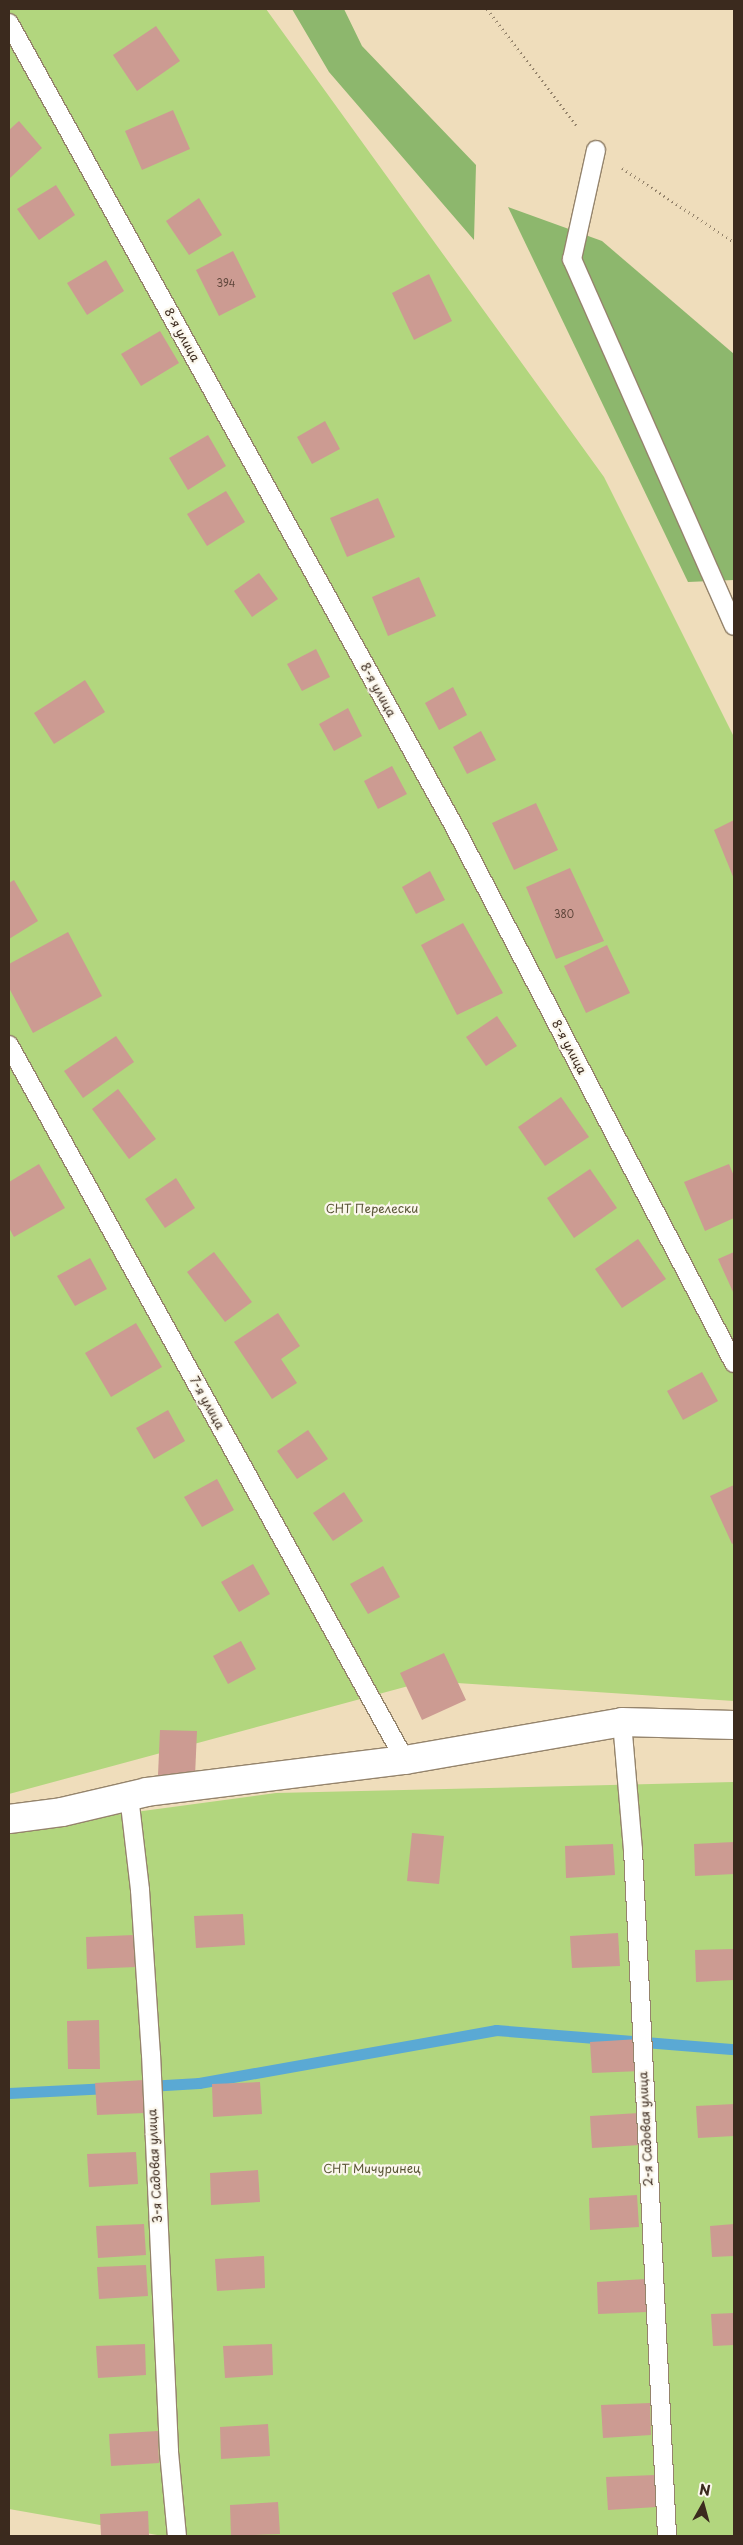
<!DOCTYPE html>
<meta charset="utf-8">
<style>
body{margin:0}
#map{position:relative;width:743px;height:2545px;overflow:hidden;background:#efddbb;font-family:"Playpen Sans",sans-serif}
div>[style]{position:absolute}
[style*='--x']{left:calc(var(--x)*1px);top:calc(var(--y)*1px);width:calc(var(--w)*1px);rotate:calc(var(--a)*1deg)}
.green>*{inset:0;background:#b2d67e}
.forest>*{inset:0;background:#8db76d}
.stream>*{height:11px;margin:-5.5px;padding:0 5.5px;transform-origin:5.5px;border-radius:5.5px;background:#5aa9d4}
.building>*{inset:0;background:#cc9b92}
.path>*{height:3px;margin-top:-1.5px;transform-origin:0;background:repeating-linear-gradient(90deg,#95846c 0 1px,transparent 0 5px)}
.roads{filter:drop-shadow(1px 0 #95846c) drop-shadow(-1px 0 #95846c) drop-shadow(0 1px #95846c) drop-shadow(0 -1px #95846c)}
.lane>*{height:18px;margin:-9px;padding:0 9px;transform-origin:9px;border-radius:9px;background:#fff}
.street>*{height:28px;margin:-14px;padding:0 14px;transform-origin:14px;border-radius:14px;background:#fff}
span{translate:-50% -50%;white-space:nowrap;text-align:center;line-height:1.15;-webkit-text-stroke:4.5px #fbf7ec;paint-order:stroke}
.number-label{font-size:10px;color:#5f463b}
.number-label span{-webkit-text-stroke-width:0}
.street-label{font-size:12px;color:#3b2a1e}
.park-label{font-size:12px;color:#595536}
.frame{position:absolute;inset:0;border:10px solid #3b2a1e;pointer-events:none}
.north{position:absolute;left:678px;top:2480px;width:50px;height:50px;-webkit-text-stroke:4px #fbf7ec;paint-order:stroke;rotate:7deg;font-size:14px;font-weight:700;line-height:20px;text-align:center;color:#3b2a1e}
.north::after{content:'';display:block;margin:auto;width:18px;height:22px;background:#3b2a1e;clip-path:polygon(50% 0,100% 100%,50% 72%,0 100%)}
</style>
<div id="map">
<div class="green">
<div style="clip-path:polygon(9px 9px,266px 9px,604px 477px,734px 737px,734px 1701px,427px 1681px,9px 1794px)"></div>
<div style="clip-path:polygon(734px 1782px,734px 2536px,163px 2536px,9px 2509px,9px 1829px,276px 1793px)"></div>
</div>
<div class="forest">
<div style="clip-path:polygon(292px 9px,344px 9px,362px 46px,476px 165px,474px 240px,329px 72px)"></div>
<div style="clip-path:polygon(508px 207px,602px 241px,734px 354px,734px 580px,688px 582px)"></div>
</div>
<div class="stream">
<div style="--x:148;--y:2086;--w:51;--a:-3.4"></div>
<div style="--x:199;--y:2083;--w:302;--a:-10.1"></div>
<div style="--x:496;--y:2030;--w:239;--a:4.6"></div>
<div style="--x:9;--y:2093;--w:100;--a:-2.9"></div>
</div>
<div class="building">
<div style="clip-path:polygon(156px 26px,180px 61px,137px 91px,113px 55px)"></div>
<div style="clip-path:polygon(173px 110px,190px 149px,142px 170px,125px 131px)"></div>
<div style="clip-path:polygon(19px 121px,42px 148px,9px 179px,9px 130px)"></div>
<div style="clip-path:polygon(56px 185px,75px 215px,39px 240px,17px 209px)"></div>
<div style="clip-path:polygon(199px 198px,222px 235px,189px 255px,166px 221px)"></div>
<div style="clip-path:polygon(233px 251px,256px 297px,219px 316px,196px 270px)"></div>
<div style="clip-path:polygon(106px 260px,124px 291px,87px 315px,67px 283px)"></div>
<div style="clip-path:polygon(429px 274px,452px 321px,414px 340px,392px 293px)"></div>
<div style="clip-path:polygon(160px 331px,179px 363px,141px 386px,121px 354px)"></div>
<div style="clip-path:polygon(325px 421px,340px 449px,312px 464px,297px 437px)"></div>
<div style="clip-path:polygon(208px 435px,226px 466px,188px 490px,169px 458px)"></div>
<div style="clip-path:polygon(226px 491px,245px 522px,207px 546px,187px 514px)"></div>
<div style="clip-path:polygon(378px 498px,395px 537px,347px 557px,330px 518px)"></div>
<div style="clip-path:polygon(259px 573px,278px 599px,252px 617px,234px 591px)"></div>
<div style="clip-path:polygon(419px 577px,436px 616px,388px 636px,372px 597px)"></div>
<div style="clip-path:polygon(316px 649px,330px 677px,302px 691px,287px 664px)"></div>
<div style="clip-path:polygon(85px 680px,105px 712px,54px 744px,34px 713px)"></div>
<div style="clip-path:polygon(453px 687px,467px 715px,439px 730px,425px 703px)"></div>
<div style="clip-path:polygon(348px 708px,362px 736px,334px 751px,319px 724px)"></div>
<div style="clip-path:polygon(481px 731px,496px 760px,467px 774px,453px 747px)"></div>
<div style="clip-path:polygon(392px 766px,407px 794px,378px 809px,364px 781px)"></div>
<div style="clip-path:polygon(536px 803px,558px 850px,514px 870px,492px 823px)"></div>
<div style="clip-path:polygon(734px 820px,734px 879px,714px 830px)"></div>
<div style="clip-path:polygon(570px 868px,604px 941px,556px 959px,526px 887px)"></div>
<div style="clip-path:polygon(430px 871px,445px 900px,416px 914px,402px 887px)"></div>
<div style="clip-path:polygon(14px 880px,38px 921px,9px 939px,9px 883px)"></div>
<div style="clip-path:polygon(463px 923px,503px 993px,457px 1015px,421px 945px)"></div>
<div style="clip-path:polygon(68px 932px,102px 996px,33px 1033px,9px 988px,9px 964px)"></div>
<div style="clip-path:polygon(607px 945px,630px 993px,586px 1013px,564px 966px)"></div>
<div style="clip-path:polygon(497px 1016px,517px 1046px,486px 1066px,466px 1037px)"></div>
<div style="clip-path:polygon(116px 1036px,134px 1062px,83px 1098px,64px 1071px)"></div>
<div style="clip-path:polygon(118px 1089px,156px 1139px,129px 1159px,92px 1109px)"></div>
<div style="clip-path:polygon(561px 1097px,589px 1137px,545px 1166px,518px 1127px)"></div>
<div style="clip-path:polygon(39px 1164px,65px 1208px,14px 1237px,9px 1228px,9px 1182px)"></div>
<div style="clip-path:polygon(729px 1164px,734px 1176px,734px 1218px,705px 1231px,684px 1182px)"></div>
<div style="clip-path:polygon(590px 1169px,617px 1208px,574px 1238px,547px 1198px)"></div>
<div style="clip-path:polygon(176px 1178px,195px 1208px,165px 1228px,145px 1199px)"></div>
<div style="clip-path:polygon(638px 1239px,666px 1279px,622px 1308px,595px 1269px)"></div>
<div style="clip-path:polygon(214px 1252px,252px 1302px,225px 1322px,187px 1272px)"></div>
<div style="clip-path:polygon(734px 1252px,734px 1294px,718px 1259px)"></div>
<div style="clip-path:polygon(90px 1258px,107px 1289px,75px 1306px,57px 1276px)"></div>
<div style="clip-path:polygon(278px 1313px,300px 1346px,281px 1359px,297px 1383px,272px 1399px,234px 1342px)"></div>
<div style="clip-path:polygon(136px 1323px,162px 1367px,111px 1397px,85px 1353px)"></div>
<div style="clip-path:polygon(702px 1372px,718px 1401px,683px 1420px,667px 1391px)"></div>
<div style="clip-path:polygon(168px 1410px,185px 1441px,154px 1459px,136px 1428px)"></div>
<div style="clip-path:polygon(308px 1430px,328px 1459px,297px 1479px,277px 1451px)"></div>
<div style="clip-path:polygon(217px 1479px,234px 1510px,202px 1527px,184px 1497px)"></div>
<div style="clip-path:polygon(734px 1485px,734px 1543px,732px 1544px,710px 1496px)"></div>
<div style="clip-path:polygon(344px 1492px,363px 1521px,333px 1541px,313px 1513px)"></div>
<div style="clip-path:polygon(253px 1564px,270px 1594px,239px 1612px,221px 1582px)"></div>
<div style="clip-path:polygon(383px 1566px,400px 1597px,368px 1614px,350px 1584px)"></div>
<div style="clip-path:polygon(241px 1641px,256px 1669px,228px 1684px,213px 1656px)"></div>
<div style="clip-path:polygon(444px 1653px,466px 1700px,422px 1720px,400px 1673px)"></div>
<div style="clip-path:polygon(160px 1730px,197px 1731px,195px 1776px,158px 1775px)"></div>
<div style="clip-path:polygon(412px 1833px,444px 1836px,439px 1884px,407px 1881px)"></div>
<div style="clip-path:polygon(734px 1842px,734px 1874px,695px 1876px,694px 1844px)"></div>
<div style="clip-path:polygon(613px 1844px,615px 1875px,566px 1878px,565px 1846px)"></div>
<div style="clip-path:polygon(243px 1914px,245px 1945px,196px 1948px,194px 1916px)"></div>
<div style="clip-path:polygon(618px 1933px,620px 1966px,572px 1968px,570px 1936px)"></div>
<div style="clip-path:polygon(134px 1935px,136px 1967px,87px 1969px,86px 1937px)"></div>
<div style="clip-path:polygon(734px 1949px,734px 1980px,696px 1982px,695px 1950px)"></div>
<div style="clip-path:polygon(99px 2020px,100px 2069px,68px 2069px,67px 2021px)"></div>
<div style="clip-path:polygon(639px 2039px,641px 2071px,592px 2073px,590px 2042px)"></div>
<div style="clip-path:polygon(144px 2080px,145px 2113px,97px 2115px,95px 2083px)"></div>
<div style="clip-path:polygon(260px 2082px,262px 2114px,213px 2117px,212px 2084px)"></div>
<div style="clip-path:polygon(734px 2104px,734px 2136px,698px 2138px,696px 2106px)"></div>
<div style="clip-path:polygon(639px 2113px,640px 2145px,592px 2148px,590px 2116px)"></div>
<div style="clip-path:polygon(136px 2152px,138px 2184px,89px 2187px,87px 2154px)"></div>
<div style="clip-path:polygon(258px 2170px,260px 2202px,211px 2205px,210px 2173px)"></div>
<div style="clip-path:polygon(637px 2195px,639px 2227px,590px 2230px,589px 2198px)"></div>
<div style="clip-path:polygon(144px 2224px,146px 2255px,98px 2258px,96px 2226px)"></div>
<div style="clip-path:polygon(734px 2224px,734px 2256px,712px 2257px,710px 2226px)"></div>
<div style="clip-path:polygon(264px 2256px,265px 2288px,217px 2291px,215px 2259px)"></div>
<div style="clip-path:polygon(146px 2265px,148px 2296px,99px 2299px,97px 2267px)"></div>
<div style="clip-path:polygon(645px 2279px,647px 2312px,598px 2314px,597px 2282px)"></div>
<div style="clip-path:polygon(734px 2313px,734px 2345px,713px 2346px,711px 2314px)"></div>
<div style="clip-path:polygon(145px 2344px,146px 2375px,98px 2378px,96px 2346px)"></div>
<div style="clip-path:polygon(272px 2344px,273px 2375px,225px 2378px,223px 2346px)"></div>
<div style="clip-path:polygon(650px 2403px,651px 2435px,603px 2438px,601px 2405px)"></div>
<div style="clip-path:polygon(268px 2424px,270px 2456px,221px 2459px,220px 2427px)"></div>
<div style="clip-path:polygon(158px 2431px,159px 2463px,111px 2466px,109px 2434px)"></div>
<div style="clip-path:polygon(655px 2475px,657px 2507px,608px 2510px,606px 2477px)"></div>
<div style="clip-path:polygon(278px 2502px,280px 2534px,231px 2536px,230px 2505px)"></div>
<div style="clip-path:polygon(148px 2511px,149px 2536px,101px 2536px,100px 2514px)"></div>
</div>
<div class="path">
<div style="--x:487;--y:9;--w:149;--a:52.4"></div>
<div style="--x:622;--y:168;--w:134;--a:33.5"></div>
</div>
<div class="roads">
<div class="lane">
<div style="--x:9;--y:23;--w:916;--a:61"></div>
<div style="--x:453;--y:824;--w:608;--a:62.47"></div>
<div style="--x:596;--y:150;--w:112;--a:102.4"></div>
<div style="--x:572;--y:259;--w:401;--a:66.2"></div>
<div style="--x:9;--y:1045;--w:817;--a:61.02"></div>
<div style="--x:622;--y:1722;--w:128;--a:85.1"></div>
<div style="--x:633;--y:1850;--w:687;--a:87.16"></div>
<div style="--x:129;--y:1796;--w:95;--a:83.3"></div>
<div style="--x:140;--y:1890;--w:164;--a:86.2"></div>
<div style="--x:151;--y:2054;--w:398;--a:87.4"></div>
<div style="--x:169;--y:2452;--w:84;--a:84.6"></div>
</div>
<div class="street">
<div style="--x:9;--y:1819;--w:53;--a:-7.5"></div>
<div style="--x:62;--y:1812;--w:87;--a:-13.2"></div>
<div style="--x:147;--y:1792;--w:260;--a:-7.1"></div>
<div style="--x:405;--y:1760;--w:220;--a:-9.9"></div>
<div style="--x:622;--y:1722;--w:112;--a:1.5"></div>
</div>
</div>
<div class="number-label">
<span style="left:226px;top:283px">394</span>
<span style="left:564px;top:914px">380</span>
</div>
<div class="street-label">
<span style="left:182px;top:335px;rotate:61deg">8-я улица</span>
<span style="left:378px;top:690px;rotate:61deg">8-я улица</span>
<span style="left:569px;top:1047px;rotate:62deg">8-я улица</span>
<span style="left:207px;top:1403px;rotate:61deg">7-я улица</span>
<span style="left:646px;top:2129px;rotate:-93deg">2-я Садовая улица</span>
<span style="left:155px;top:2166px;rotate:-93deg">3-я Садовая улица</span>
</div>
<div class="park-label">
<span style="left:372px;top:1209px">СНТ Перелески</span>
<span style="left:372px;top:2169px">СНТ Мичуринец</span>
</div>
<div class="frame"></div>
<div class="north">N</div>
</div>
